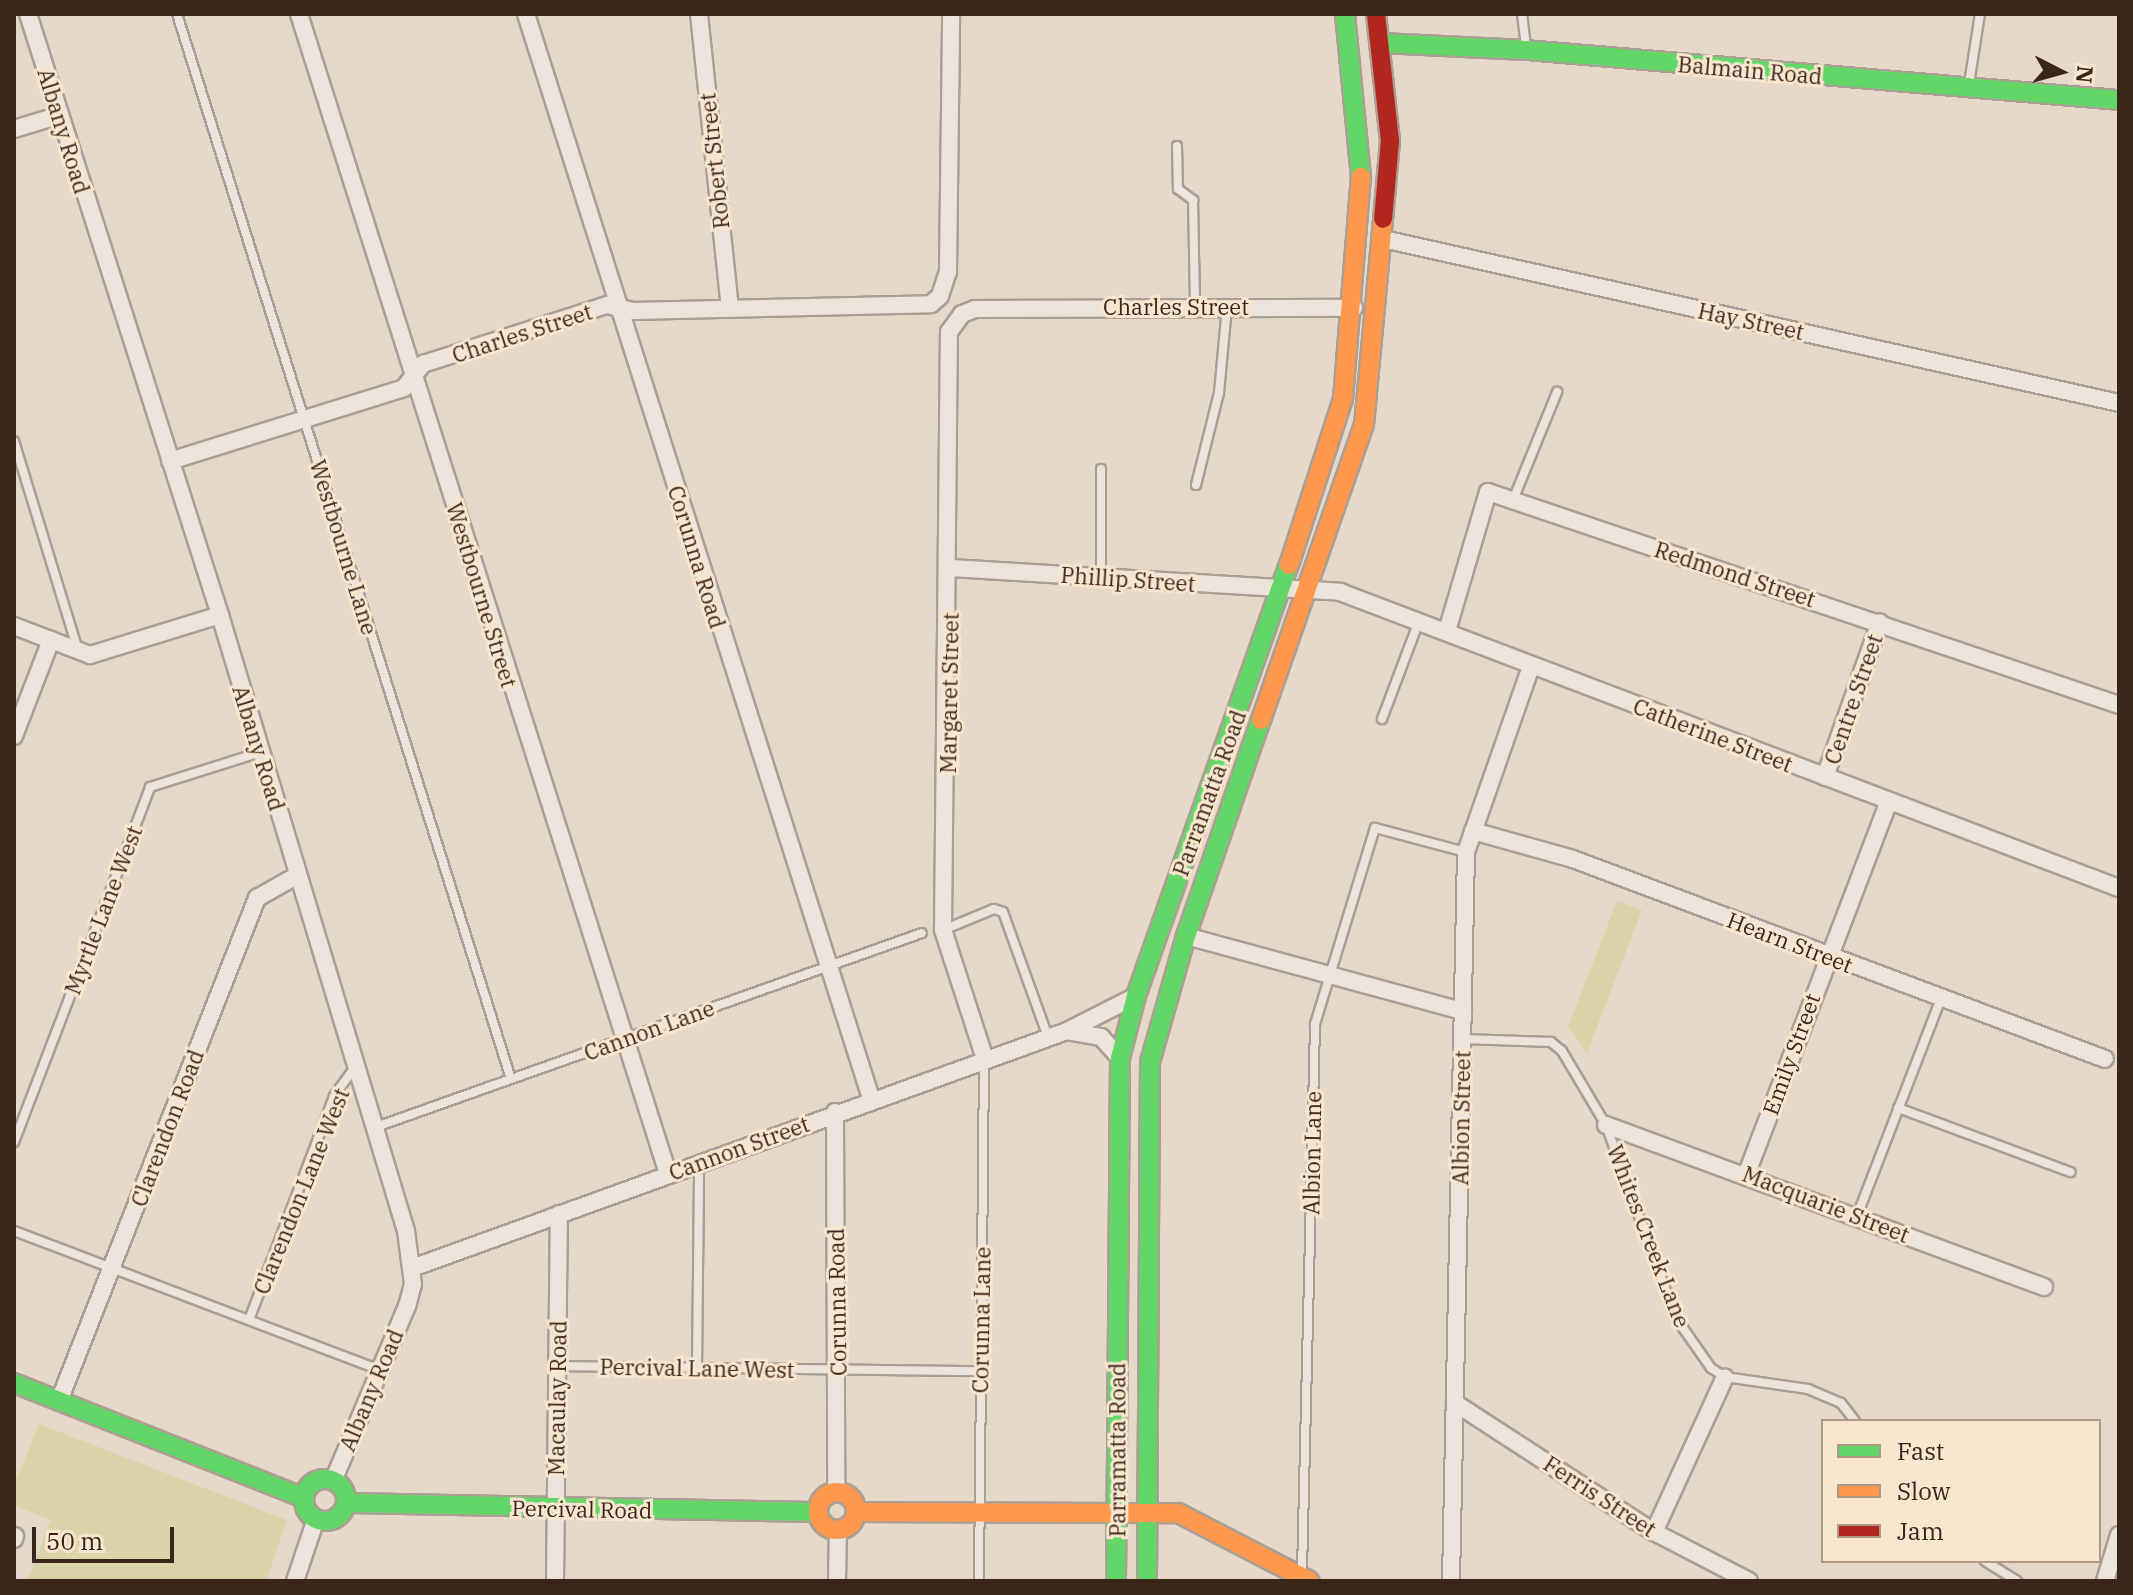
<!DOCTYPE html>
<style>
body{margin:0}
#map{position:relative;width:2133px;height:1595px;overflow:hidden;background:#e6d9ca;font-family:"IBM Plex Serif",serif}
div>[style]{position:absolute}
[style*='--x']{left:calc(var(--x)*1px);top:calc(var(--y)*1px);width:calc(var(--w)*1px);rotate:calc(var(--a)*1deg)}
.green>*{inset:0;background:#dbd4aa}
.roads{filter:drop-shadow(2px 0 #ab9e94) drop-shadow(-2px 0 #ab9e94) drop-shadow(0 2px #ab9e94) drop-shadow(0 -2px #ab9e94)}
.lane>*{height:8px;margin:-4px;padding:0 4px;transform-origin:4px;border-radius:4px;background:#ede5dc}
.street>*{height:16px;margin:-8px;padding:0 8px;transform-origin:8px;border-radius:8px;background:#ede5dc}
.fast>*{height:18px;margin:-9px;padding:0 9px;transform-origin:9px;border-radius:9px;background:#63d668}
.fast>.ring{margin:-9px;padding:0;box-sizing:content-box;background:none;border:18px solid #63d668;border-radius:50%}
.slow>*{height:18px;margin:-9px;padding:0 9px;transform-origin:9px;border-radius:9px;background:#ff974d}
.slow>.ring{margin:-9px;padding:0;box-sizing:content-box;background:none;border:18px solid #ff974d;border-radius:50%}
.jam>*{height:18px;margin:-9px;padding:0 9px;transform-origin:9px;border-radius:9px;background:#b3261e}
span{translate:-50% -50%;white-space:nowrap;text-align:center;line-height:1.15;-webkit-text-stroke:6px #f9e6ce;paint-order:stroke}
.street-label{font-size:22px;color:#3a251b}
.frame{position:absolute;inset:0;border:16px solid #3a251b;pointer-events:none}
.legend{position:absolute;left:1821px;top:1419px;width:280px;height:144px;box-sizing:border-box;background:#f9e6ce;border:2px solid #ad9986;margin:0;padding:10px 14px;list-style:none;font-size:24px;color:#3a251b}
.legend li{display:flex;align-items:center;gap:16px;height:40px}
.legend b{width:40px;border:2px solid #ad9986}
.north{position:absolute;left:2021px;top:32px;width:80px;height:80px;-webkit-text-stroke:6px #f9e6ce;paint-order:stroke;rotate:96deg;font-size:22px;font-weight:700;line-height:32px;text-align:center;color:#3a251b}
.north::after{content:'';display:block;margin:auto;width:28px;height:36px;background:#3a251b;clip-path:polygon(50% 0,100% 100%,50% 72%,0 100%)}
.scale{position:absolute;left:32px;top:1527px;width:142px;height:36px;box-sizing:border-box;border:4px solid #3a251b;border-top:0;padding-left:10px;font-size:24px;line-height:28px;white-space:nowrap;color:#3a251b;-webkit-text-stroke:6px #f9e6ce;paint-order:stroke}
</style>
<div id="map">
<div class="green">
<div style="clip-path:polygon(1617px 901px,1642px 910px,1587px 1053px,1568px 1027px)"></div>
<div style="clip-path:polygon(39px 1424px,287px 1520px,266px 1581px,27px 1581px,51px 1520px,14px 1505px,14px 1486px)"></div>
</div>
<div class="roads">
<div class="lane">
<div style="--x:177;--y:14;--w:1116;--a:72.59"></div>
<div style="--x:1522;--y:14;--w:35;--a:83"></div>
<div style="--x:1969;--y:84;--w:71;--a:-81.1"></div>
<div style="--x:1177;--y:146;--w:43;--a:88.7"></div>
<div style="--x:1178;--y:189;--w:19;--a:36"></div>
<div style="--x:1193;--y:200;--w:107;--a:88.9"></div>
<div style="--x:14;--y:441;--w:219;--a:73"></div>
<div style="--x:1101;--y:469;--w:108;--a:90"></div>
<div style="--x:1196;--y:485;--w:95;--a:-76"></div>
<div style="--x:1219;--y:393;--w:86;--a:-84.7"></div>
<div style="--x:1513;--y:500;--w:117;--a:-67.8"></div>
<div style="--x:1382;--y:719;--w:105;--a:-69.3"></div>
<div style="--x:943;--y:930;--w:55;--a:-22.4"></div>
<div style="--x:994;--y:909;--w:9;--a:18"></div>
<div style="--x:1003;--y:912;--w:133;--a:70.2"></div>
<div style="--x:1463;--y:1039;--w:88;--a:2"></div>
<div style="--x:1551;--y:1042;--w:14;--a:39"></div>
<div style="--x:1562;--y:1051;--w:86;--a:59.3"></div>
<div style="--x:1606;--y:1125;--w:205;--a:70.1"></div>
<div style="--x:1676;--y:1318;--w:61;--a:55"></div>
<div style="--x:1711;--y:1368;--w:17;--a:33"></div>
<div style="--x:1725;--y:1377;--w:84;--a:8.2"></div>
<div style="--x:1808;--y:1389;--w:36;--a:23"></div>
<div style="--x:1841;--y:1403;--w:23;--a:52"></div>
<div style="--x:1898;--y:1108;--w:184;--a:20.4"></div>
<div style="--x:376;--y:1127;--w:579;--a:-19.56"></div>
<div style="--x:14;--y:1142;--w:380;--a:-69"></div>
<div style="--x:150;--y:787;--w:116;--a:-17.5"></div>
<div style="--x:1857;--y:1216;--w:234;--a:-68.9"></div>
<div style="--x:14;--y:1231;--w:391;--a:20.8"></div>
<div style="--x:249;--y:1320;--w:240;--a:-69.2"></div>
<div style="--x:334;--y:1096;--w:36;--a:-54"></div>
<div style="--x:558;--y:1366;--w:422;--a:0.7"></div>
<div style="--x:697;--y:1368;--w:203;--a:-89.4"></div>
<div style="--x:1985;--y:1561;--w:38;--a:32"></div>
<div style="--x:1302;--y:1572;--w:548;--a:-88.64"></div>
<div style="--x:1315;--y:1024;--w:205;--a:-73"></div>
<div style="--x:1375;--y:828;--w:94;--a:14.8"></div>
<div style="--x:979;--y:1581;--w:519;--a:-89.45"></div>
</div>
<div class="street">
<div style="--x:28;--y:14;--w:631;--a:72.28"></div>
<div style="--x:220;--y:615;--w:643;--a:73.2"></div>
<div style="--x:406;--y:1231;--w:53;--a:82.5"></div>
<div style="--x:413;--y:1284;--w:23;--a:105"></div>
<div style="--x:407;--y:1306;--w:190;--a:112.9"></div>
<div style="--x:299;--y:14;--w:1217;--a:72.35"></div>
<div style="--x:526;--y:14;--w:1138;--a:72.35"></div>
<div style="--x:699;--y:14;--w:296;--a:84"></div>
<div style="--x:14;--y:129;--w:48;--a:-16.9"></div>
<div style="--x:1383;--y:239;--w:754;--a:12.56"></div>
<div style="--x:170;--y:461;--w:245;--a:-17.3"></div>
<div style="--x:404;--y:388;--w:31;--a:-52"></div>
<div style="--x:423;--y:364;--w:193;--a:-17.8"></div>
<div style="--x:607;--y:305;--w:26;--a:13"></div>
<div style="--x:632;--y:311;--w:299;--a:-1.3"></div>
<div style="--x:931;--y:304;--w:12;--a:-42"></div>
<div style="--x:940;--y:296;--w:25;--a:-72"></div>
<div style="--x:948;--y:272;--w:258;--a:-89.3"></div>
<div style="--x:951;--y:568;--w:390;--a:3.5"></div>
<div style="--x:1340;--y:592;--w:833;--a:20.81"></div>
<div style="--x:14;--y:626;--w:81;--a:20.9"></div>
<div style="--x:90;--y:655;--w:136;--a:-17.1"></div>
<div style="--x:1447;--y:631;--w:145;--a:-73.6"></div>
<div style="--x:1488;--y:492;--w:666;--a:18.65"></div>
<div style="--x:14;--y:736;--w:103;--a:-68.9"></div>
<div style="--x:1825;--y:777;--w:164;--a:-70.5"></div>
<div style="--x:1473;--y:831;--w:104;--a:15.6"></div>
<div style="--x:1573;--y:859;--w:568;--a:20.6"></div>
<div style="--x:1186;--y:936;--w:287;--a:15.2"></div>
<div style="--x:1067;--y:1031;--w:35;--a:10"></div>
<div style="--x:1101;--y:1037;--w:28;--a:48"></div>
<div style="--x:985;--y:1059;--w:136;--a:-108"></div>
<div style="--x:943;--y:930;--w:598;--a:-89.43"></div>
<div style="--x:949;--y:332;--w:22;--a:-54"></div>
<div style="--x:962;--y:314;--w:14;--a:-21"></div>
<div style="--x:975;--y:309;--w:379;--a:-0.2"></div>
<div style="--x:835;--y:1112;--w:380;--a:89.8"></div>
<div style="--x:1606;--y:1125;--w:467;--a:20.3"></div>
<div style="--x:1747;--y:1173;--w:398;--a:-69.1"></div>
<div style="--x:412;--y:1268;--w:697;--a:-19.89"></div>
<div style="--x:1067;--y:1031;--w:77;--a:-26.9"></div>
<div style="--x:59;--y:1401;--w:541;--a:-68.51"></div>
<div style="--x:257;--y:898;--w:47;--a:-29.3"></div>
<div style="--x:1455;--y:1403;--w:237;--a:33"></div>
<div style="--x:1654;--y:1532;--w:107;--a:27.3"></div>
<div style="--x:1654;--y:1532;--w:170;--a:-65.4"></div>
<div style="--x:14;--y:1539;--w:3;--a:-72"></div>
<div style="--x:295;--y:1581;--w:65;--a:-71.3"></div>
<div style="--x:555;--y:1581;--w:367;--a:-89.4"></div>
<div style="--x:837;--y:1581;--w:50;--a:-88.9"></div>
<div style="--x:1451;--y:1581;--w:729;--a:-88.82"></div>
<div style="--x:1466;--y:852;--w:197;--a:-70.7"></div>
<div style="--x:2105;--y:1581;--w:48;--a:-73.1"></div>
</div>
<div class="fast">
<div style="--x:1345;--y:14;--w:164;--a:84.4"></div>
<div style="--x:1381;--y:43;--w:145;--a:2.8"></div>
<div style="--x:1526;--y:50;--w:595;--a:4.82"></div>
<div style="--x:14;--y:1383;--w:312;--a:21.6"></div>
<div class="ring" style="left:304px;top:1479px;width:24px;height:24px"></div>
<div style="--x:346;--y:1503;--w:471;--a:1.1"></div>
<div style="--x:1116;--y:1581;--w:523;--a:-89.56"></div>
<div style="--x:1120;--y:1058;--w:64;--a:-75.5"></div>
<div style="--x:1136;--y:996;--w:457;--a:-70.5"></div>
<div style="--x:1147;--y:1581;--w:519;--a:-89.67"></div>
<div style="--x:1150;--y:1062;--w:131;--a:-74.1"></div>
<div style="--x:1186;--y:936;--w:229;--a:-70.9"></div>
</div>
<div class="slow">
<div style="--x:1289;--y:565;--w:175;--a:-72"></div>
<div style="--x:1343;--y:399;--w:223;--a:-85.4"></div>
<div style="--x:1261;--y:720;--w:312;--a:-70.8"></div>
<div style="--x:1364;--y:425;--w:207;--a:-84.7"></div>
<div class="ring" style="left:818px;top:1492px;width:20px;height:20px"></div>
<div style="--x:857;--y:1512;--w:321;--a:0.2"></div>
<div style="--x:1178;--y:1513;--w:148;--a:27.3"></div>
</div>
<div class="jam">
<div style="--x:1376;--y:14;--w:128;--a:83.7"></div>
<div style="--x:1390;--y:141;--w:78;--a:95.1"></div>
</div>
</div>
<div class="street-label">
<span style="left:1750px;top:70px;rotate:5deg">Balmain Road</span>
<span style="left:64px;top:131px;rotate:73deg">Albany Road</span>
<span style="left:714px;top:161px;rotate:-96deg">Robert Street</span>
<span style="left:1176px;top:307px">Charles Street</span>
<span style="left:1751px;top:321px;rotate:12deg">Hay Street</span>
<span style="left:522px;top:333px;rotate:-18deg">Charles Street</span>
<span style="left:344px;top:547px;rotate:73deg">Westbourne Lane</span>
<span style="left:697px;top:557px;rotate:73deg">Corunna Road</span>
<span style="left:1735px;top:574px;rotate:18deg">Redmond Street</span>
<span style="left:1128px;top:579px;rotate:4deg">Phillip Street</span>
<span style="left:482px;top:595px;rotate:73deg">Westbourne Street</span>
<span style="left:949px;top:693px;rotate:-89deg">Margaret Street</span>
<span style="left:1853px;top:699px;rotate:-71deg">Centre Street</span>
<span style="left:1713px;top:735px;rotate:21deg">Catherine Street</span>
<span style="left:259px;top:748px;rotate:73deg">Albany Road</span>
<span style="left:1209px;top:793px;rotate:-70deg">Parramatta Road</span>
<span style="left:103px;top:910px;rotate:-69deg">Myrtle Lane West</span>
<span style="left:1790px;top:942px;rotate:21deg">Hearn Street</span>
<span style="left:649px;top:1030px;rotate:-20deg">Cannon Lane</span>
<span style="left:1791px;top:1054px;rotate:-70deg">Emily Street</span>
<span style="left:1461px;top:1118px;rotate:-89deg">Albion Street</span>
<span style="left:167px;top:1128px;rotate:-69deg">Clarendon Road</span>
<span style="left:739px;top:1148px;rotate:-20deg">Cannon Street</span>
<span style="left:1312px;top:1153px;rotate:-89deg">Albion Lane</span>
<span style="left:301px;top:1191px;rotate:-68deg">Clarendon Lane West</span>
<span style="left:1826px;top:1204px;rotate:21deg">Macquarie Street</span>
<span style="left:1649px;top:1236px;rotate:69deg">Whites Creek Lane</span>
<span style="left:837px;top:1302px;rotate:-91deg">Corunna Road</span>
<span style="left:981px;top:1320px;rotate:-89deg">Corunna Lane</span>
<span style="left:697px;top:1368px;rotate:1deg">Percival Lane West</span>
<span style="left:371px;top:1390px;rotate:-67deg">Albany Road</span>
<span style="left:557px;top:1398px;rotate:-89deg">Macaulay Road</span>
<span style="left:1117px;top:1450px;rotate:-90deg">Parramatta Road</span>
<span style="left:1600px;top:1496px;rotate:33deg">Ferris Street</span>
<span style="left:582px;top:1509px;rotate:1deg">Percival Road</span>
</div>
<div class="frame"></div>
<ul class="legend">
<li><b style="height:10px;background:#63d668"></b>Fast</li>
<li><b style="height:10px;background:#ff974d"></b>Slow</li>
<li><b style="height:10px;background:#b3261e"></b>Jam</li>
</ul>
<div class="north">N</div>
<div class="scale">50 m</div>
</div>
